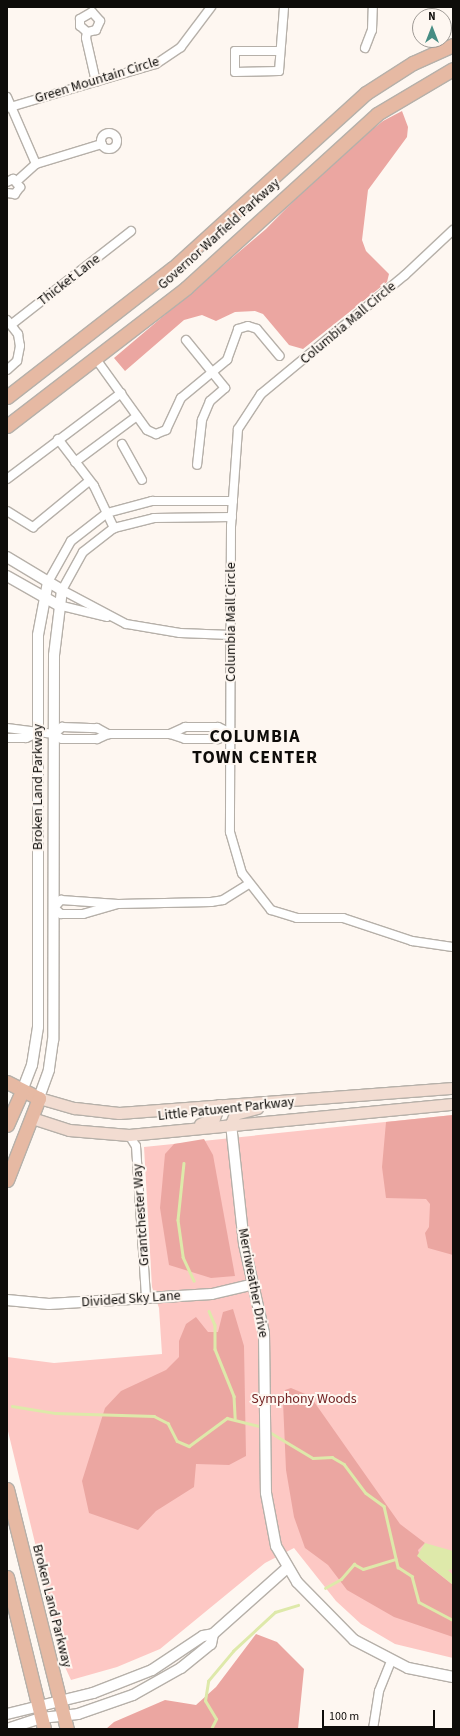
<!DOCTYPE html>
<style>
body{margin:0}
#map{position:relative;width:460px;height:1736px;overflow:hidden;background:#fef7f1;font-family:"Source Sans 3",sans-serif}
div>[style]{position:absolute}
[style*='--x']{left:calc(var(--x)*1px);top:calc(var(--y)*1px);width:calc(var(--w)*1px);rotate:calc(var(--a)*1deg)}
.green>*{inset:0;background:#fdc8c4}
.forest>*{inset:0;background:#eba6a1}
.water>*{inset:0;background:#dee9aa}
.stream>*{height:2.5px;margin:-1.25px;padding:0 1.25px;transform-origin:1.25px;border-radius:1.25px;background:#dee9aa}
.roads{filter:drop-shadow(1px 0 #b6b0a9) drop-shadow(-1px 0 #b6b0a9) drop-shadow(0 1px #b6b0a9) drop-shadow(0 -1px #b6b0a9)}
.minor>*{height:8px;margin:-4px;padding:0 4px;transform-origin:4px;border-radius:4px;background:#fff}
.minor>.ring{margin:-4px;padding:0;box-sizing:content-box;background:none;border:8px solid #fff;border-radius:50%}
.tertiary>*{height:10px;margin:-5px;padding:0 5px;transform-origin:5px;border-radius:5px;background:#fff}
.secondary>*{height:11px;margin:-5.5px;padding:0 5.5px;transform-origin:5.5px;border-radius:5.5px;background:#f2dcd1}
.primary>*{height:13px;margin:-6.5px;padding:0 6.5px;transform-origin:6.5px;border-radius:6.5px;background:#e6b9a3}
span{translate:-50% -50%;white-space:nowrap;text-align:center;line-height:1.15;-webkit-text-stroke:4px #fef7f1;paint-order:stroke}
.street-label{font-size:14px;color:#0e0c09}
.park-label{font-size:14px;color:#732324}
.district-label{font-size:18px;color:#0e0c09;font-weight:700;letter-spacing:1px}
.frame{position:absolute;inset:0;border:8px solid #0e0c09;pointer-events:none}
.north{position:absolute;left:412px;top:8px;width:40px;height:40px;box-sizing:border-box;background:#fef7f1;border:1px solid #9e9994;border-radius:50%;rotate:0deg;font-size:11px;font-weight:700;line-height:16px;text-align:center;color:#0e0c09}
.north::after{content:'';display:block;margin:auto;width:14px;height:18px;background:#478d84;clip-path:polygon(50% 0,100% 100%,50% 72%,0 100%)}
.scale{position:absolute;left:322px;top:1710px;width:113px;height:18px;box-sizing:border-box;border:2px solid #0e0c09;border-top:0;padding-left:5px;font-size:12px;line-height:14px;white-space:nowrap;color:#0e0c09;-webkit-text-stroke:3px #fef7f1;paint-order:stroke}
</style>
<div id="map">
<div class="green">
<div style="clip-path:polygon(453px 1115px,453px 1658px,395px 1644px,361px 1624px,336px 1601px,294px 1548px,265px 1563px,160px 1649px,117px 1667px,71px 1680px,65px 1667px,7px 1427px,7px 1357px,54px 1363px,162px 1354px,159px 1308px,152px 1287px,144px 1147px)"></div>
</div>
<div class="forest">
<div style="clip-path:polygon(402px 111px,408px 127px,407px 137px,368px 190px,362px 240px,366px 251px,389px 274px,387px 282px,303px 349px,289px 345px,263px 314px,255px 311px,235px 312px,216px 321px,202px 315px,184px 320px,125px 371px,114px 358px,266px 229px,336px 158px,383px 121px)"></div>
<div style="clip-path:polygon(453px 1115px,453px 1255px,428px 1248px,425px 1233px,429px 1227px,430px 1204px,426px 1199px,386px 1198px,382px 1167px,386px 1122px)"></div>
<div style="clip-path:polygon(204px 1139px,213px 1155px,235px 1276px,211px 1278px,169px 1265px,160px 1208px,165px 1154px,174px 1144px)"></div>
<div style="clip-path:polygon(233px 1309px,244px 1346px,246px 1456px,229px 1465px,196px 1464px,194px 1487px,156px 1511px,138px 1530px,89px 1513px,82px 1481px,105px 1408px,121px 1391px,166px 1370px,179px 1357px,179px 1341px,186px 1324px,196px 1317px,208px 1332px,218px 1332px,223px 1312px)"></div>
<div style="clip-path:polygon(291px 1388px,310px 1396px,400px 1524px,425px 1543px,418px 1550px,421px 1560px,453px 1585px,453px 1637px,394px 1617px,347px 1590px,328px 1565px,305px 1548px,294px 1517px,286px 1470px,283px 1402px,285px 1390px)"></div>
<div style="clip-path:polygon(256px 1634px,277px 1642px,304px 1669px,298px 1729px,106px 1729px,114px 1722px,165px 1700px,196px 1705px,216px 1687px)"></div>
</div>
<div class="water">
<div style="clip-path:polygon(425px 1543px,453px 1551px,453px 1569px,448px 1570px,453px 1575px,453px 1585px,417px 1556px)"></div>
</div>
<div class="stream">
<div style="--x:184;--y:1163;--w:57;--a:96"></div>
<div style="--x:178;--y:1220;--w:37;--a:82"></div>
<div style="--x:183;--y:1257;--w:26;--a:65"></div>
<div style="--x:209;--y:1311;--w:15;--a:67"></div>
<div style="--x:215;--y:1325;--w:24;--a:90"></div>
<div style="--x:215;--y:1349;--w:51;--a:68"></div>
<div style="--x:234;--y:1396;--w:22;--a:87"></div>
<div style="--x:12;--y:1406;--w:44;--a:9.2"></div>
<div style="--x:55;--y:1413;--w:99;--a:1.7"></div>
<div style="--x:154;--y:1416;--w:16;--a:27"></div>
<div style="--x:168;--y:1423;--w:20;--a:63"></div>
<div style="--x:177;--y:1441;--w:13;--a:23"></div>
<div style="--x:189;--y:1446;--w:47;--a:-36.4"></div>
<div style="--x:227;--y:1418;--w:36;--a:14"></div>
<div style="--x:268;--y:1431;--w:52;--a:31"></div>
<div style="--x:313;--y:1458;--w:19;--a:-3"></div>
<div style="--x:332;--y:1457;--w:14;--a:30"></div>
<div style="--x:344;--y:1464;--w:36;--a:53"></div>
<div style="--x:366;--y:1493;--w:22;--a:36"></div>
<div style="--x:384;--y:1506;--w:63;--a:77.1"></div>
<div style="--x:398;--y:1567;--w:17;--a:33"></div>
<div style="--x:412;--y:1576;--w:27;--a:75"></div>
<div style="--x:419;--y:1602;--w:38;--a:28"></div>
<div style="--x:325;--y:1588;--w:18;--a:-29"></div>
<div style="--x:341;--y:1579;--w:20;--a:-49"></div>
<div style="--x:354;--y:1564;--w:10;--a:29"></div>
<div style="--x:363;--y:1569;--w:34;--a:-17"></div>
<div style="--x:211;--y:1729;--w:11;--a:-63"></div>
<div style="--x:216;--y:1719;--w:21;--a:-121"></div>
<div style="--x:205;--y:1701;--w:20;--a:-81"></div>
<div style="--x:208;--y:1681;--w:39;--a:-50"></div>
<div style="--x:233;--y:1651;--w:57;--a:-42.9"></div>
<div style="--x:275;--y:1612;--w:24;--a:-17"></div>
</div>
<div class="roads">
<div class="minor">
<div style="--x:87;--y:32;--w:9;--a:-139"></div>
<div style="--x:80;--y:26;--w:7;--a:-90"></div>
<div style="--x:80;--y:19;--w:14;--a:-30"></div>
<div style="--x:92;--y:12;--w:12;--a:48"></div>
<div style="--x:100;--y:21;--w:10;--a:114"></div>
<div style="--x:96;--y:30;--w:9;--a:167"></div>
<div style="--x:87;--y:32;--w:6;--a:99"></div>
<div style="--x:86;--y:38;--w:45;--a:77.2"></div>
<div style="--x:365;--y:48;--w:19;--a:-69"></div>
<div style="--x:372;--y:30;--w:23;--a:-88"></div>
<div style="--x:279;--y:51;--w:44;--a:180"></div>
<div style="--x:235;--y:51;--w:21;--a:90"></div>
<div style="--x:235;--y:72;--w:44;--a:-1.3"></div>
<div style="--x:279;--y:71;--w:64;--a:-85.5"></div>
<div style="--x:7;--y:97;--w:73;--a:66.6"></div>
<div style="--x:7;--y:108;--w:155;--a:-16.5"></div>
<div style="--x:156;--y:64;--w:30;--a:-34"></div>
<div style="--x:181;--y:47;--w:50;--a:-53.1"></div>
<div class="ring" style="left:101px;top:133px;width:8px;height:8px"></div>
<div style="--x:17;--y:181;--w:25;--a:-42"></div>
<div style="--x:36;--y:164;--w:69;--a:-16.9"></div>
<div style="--x:7;--y:182;--w:7;--a:-27"></div>
<div style="--x:13;--y:179;--w:11;--a:49"></div>
<div style="--x:20;--y:187;--w:9;--a:126"></div>
<div style="--x:15;--y:194;--w:8;--a:-173"></div>
<div style="--x:453;--y:230;--w:66;--a:136.8"></div>
<div style="--x:405;--y:275;--w:187;--a:140.4"></div>
<div style="--x:261;--y:394;--w:42;--a:123.3"></div>
<div style="--x:238;--y:429;--w:97;--a:94.1"></div>
<div style="--x:231;--y:526;--w:306;--a:90.2"></div>
<div style="--x:230;--y:832;--w:43;--a:73.7"></div>
<div style="--x:242;--y:873;--w:47;--a:51.9"></div>
<div style="--x:271;--y:910;--w:27;--a:17"></div>
<div style="--x:297;--y:918;--w:46;--a:0"></div>
<div style="--x:343;--y:918;--w:73;--a:18.4"></div>
<div style="--x:412;--y:941;--w:41;--a:8.3"></div>
<div style="--x:7;--y:320;--w:18;--a:52"></div>
<div style="--x:18;--y:334;--w:12;--a:81"></div>
<div style="--x:20;--y:346;--w:15;--a:101"></div>
<div style="--x:17;--y:361;--w:13;--a:138"></div>
<div style="--x:12;--y:324;--w:151;--a:-38"></div>
<div style="--x:186;--y:340;--w:62;--a:50.9"></div>
<div style="--x:225;--y:388;--w:20;--a:139"></div>
<div style="--x:210;--y:401;--w:21;--a:113"></div>
<div style="--x:202;--y:420;--w:45;--a:96.3"></div>
<div style="--x:96;--y:359;--w:87;--a:54.3"></div>
<div style="--x:147;--y:430;--w:10;--a:24"></div>
<div style="--x:156;--y:434;--w:11;--a:-22"></div>
<div style="--x:166;--y:430;--w:35;--a:-65"></div>
<div style="--x:181;--y:398;--w:60;--a:-39.6"></div>
<div style="--x:227;--y:360;--w:33;--a:-70"></div>
<div style="--x:238;--y:329;--w:10;--a:-17"></div>
<div style="--x:248;--y:326;--w:9;--a:18"></div>
<div style="--x:257;--y:329;--w:35;--a:50"></div>
<div style="--x:58;--y:439;--w:59;--a:52.5"></div>
<div style="--x:94;--y:486;--w:47;--a:64.5"></div>
<div style="--x:122;--y:444;--w:41;--a:60.9"></div>
<div style="--x:75;--y:462;--w:77;--a:-36.6"></div>
<div style="--x:7;--y:479;--w:143;--a:-37"></div>
<div style="--x:7;--y:511;--w:31;--a:32"></div>
<div style="--x:33;--y:527;--w:72;--a:-39.4"></div>
<div style="--x:48;--y:582;--w:47;--a:-60.7"></div>
<div style="--x:71;--y:541;--w:46;--a:-37.9"></div>
<div style="--x:107;--y:513;--w:47;--a:-14.9"></div>
<div style="--x:152;--y:501;--w:81;--a:0"></div>
<div style="--x:58;--y:605;--w:50;--a:13.8"></div>
<div style="--x:231;--y:635;--w:51;--a:-177.8"></div>
<div style="--x:180;--y:633;--w:55;--a:-170.5"></div>
<div style="--x:126;--y:624;--w:72;--a:-152"></div>
<div style="--x:62;--y:590;--w:43;--a:-61.1"></div>
<div style="--x:83;--y:552;--w:39;--a:-38"></div>
<div style="--x:114;--y:528;--w:41;--a:-14"></div>
<div style="--x:154;--y:518;--w:78;--a:-0.7"></div>
<div style="--x:7;--y:728;--w:47;--a:7.3"></div>
<div style="--x:54;--y:734;--w:9;--a:32"></div>
<div style="--x:62;--y:739;--w:35;--a:0"></div>
<div style="--x:97;--y:739;--w:12;--a:-24"></div>
<div style="--x:108;--y:734;--w:62;--a:0"></div>
<div style="--x:170;--y:734;--w:16;--a:18"></div>
<div style="--x:185;--y:739;--w:33;--a:0"></div>
<div style="--x:218;--y:739;--w:14;--a:-25"></div>
<div style="--x:54;--y:734;--w:11;--a:-41"></div>
<div style="--x:62;--y:727;--w:35;--a:2"></div>
<div style="--x:97;--y:728;--w:13;--a:29"></div>
<div style="--x:170;--y:734;--w:17;--a:-25"></div>
<div style="--x:185;--y:727;--w:33;--a:0"></div>
<div style="--x:218;--y:727;--w:14;--a:25"></div>
<div style="--x:7;--y:738;--w:19;--a:0"></div>
<div style="--x:26;--y:738;--w:13;--a:-23"></div>
<div style="--x:118;--y:904;--w:36;--a:164"></div>
<div style="--x:83;--y:914;--w:22;--a:180"></div>
<div style="--x:61;--y:914;--w:9;--a:-139"></div>
<div style="--x:54;--y:908;--w:11;--a:-49"></div>
<div style="--x:61;--y:900;--w:57;--a:4"></div>
<div style="--x:118;--y:904;--w:93;--a:-1.2"></div>
<div style="--x:211;--y:902;--w:12;--a:-9"></div>
<div style="--x:223;--y:900;--w:31;--a:-32"></div>
<div style="--x:129;--y:1135;--w:13;--a:58"></div>
<div style="--x:136;--y:1146;--w:151;--a:86.2"></div>
<div style="--x:373;--y:1729;--w:38;--a:-81"></div>
<div style="--x:379;--y:1691;--w:32;--a:-68"></div>
</div>
<div class="tertiary">
<div style="--x:7;--y:557;--w:64;--a:31"></div>
<div style="--x:62;--y:590;--w:65;--a:97"></div>
<div style="--x:54;--y:655;--w:385;--a:90.1"></div>
<div style="--x:53;--y:1040;--w:30;--a:98"></div>
<div style="--x:49;--y:1070;--w:30;--a:110"></div>
<div style="--x:7;--y:576;--w:59;--a:29.6"></div>
<div style="--x:22;--y:1091;--w:28;--a:-69"></div>
<div style="--x:32;--y:1065;--w:38;--a:-81"></div>
<div style="--x:38;--y:1027;--w:392;--a:-90"></div>
<div style="--x:38;--y:635;--w:54;--a:-79.3"></div>
<div style="--x:231;--y:1124;--w:121;--a:83.8"></div>
<div style="--x:244;--y:1244;--w:91;--a:77.3"></div>
<div style="--x:264;--y:1333;--w:160;--a:89.3"></div>
<div style="--x:266;--y:1493;--w:54;--a:79.3"></div>
<div style="--x:276;--y:1546;--w:42;--a:59.7"></div>
<div style="--x:297;--y:1582;--w:81;--a:45.5"></div>
<div style="--x:354;--y:1640;--w:61;--a:27.4"></div>
<div style="--x:408;--y:1668;--w:46;--a:11.3"></div>
<div style="--x:7;--y:1300;--w:42;--a:5.4"></div>
<div style="--x:49;--y:1304;--w:163;--a:-3.5"></div>
<div style="--x:212;--y:1294;--w:43;--a:-13.4"></div>
<div style="--x:7;--y:1714;--w:89;--a:-13.7"></div>
<div style="--x:93;--y:1693;--w:63;--a:-21.3"></div>
<div style="--x:152;--y:1670;--w:61;--a:-33.7"></div>
<div style="--x:203;--y:1636;--w:10;--a:-11"></div>
<div style="--x:213;--y:1634;--w:98;--a:-41.7"></div>
<div style="--x:7;--y:1729;--w:36;--a:-18"></div>
<div style="--x:41;--y:1718;--w:37;--a:-6"></div>
<div style="--x:78;--y:1714;--w:58;--a:-19.1"></div>
<div style="--x:133;--y:1695;--w:55;--a:-29.4"></div>
<div style="--x:181;--y:1668;--w:38;--a:-39"></div>
<div style="--x:211;--y:1644;--w:10;--a:-79"></div>
</div>
<div class="secondary">
<div style="--x:39;--y:1098;--w:37;--a:16"></div>
<div style="--x:75;--y:1108;--w:44;--a:6.5"></div>
<div style="--x:119;--y:1113;--w:335;--a:-4.3"></div>
<div style="--x:32;--y:1118;--w:39;--a:18"></div>
<div style="--x:69;--y:1130;--w:60;--a:4.8"></div>
<div style="--x:129;--y:1135;--w:325;--a:-5.5"></div>
<div style="--x:200;--y:1124;--w:15;--a:-23"></div>
<div style="--x:214;--y:1118;--w:14;--a:-69"></div>
<div style="--x:231;--y:1124;--w:11;--a:-68"></div>
<div style="--x:235;--y:1114;--w:23;--a:-15"></div>
</div>
<div class="primary">
<div style="--x:7;--y:397;--w:210;--a:-37.9"></div>
<div style="--x:173;--y:268;--w:261;--a:-42.2"></div>
<div style="--x:366;--y:93;--w:56;--a:-32.6"></div>
<div style="--x:413;--y:63;--w:44;--a:-24.2"></div>
<div style="--x:7;--y:426;--w:226;--a:-37.6"></div>
<div style="--x:186;--y:288;--w:258;--a:-42.3"></div>
<div style="--x:377;--y:114;--w:88;--a:-30.6"></div>
<div style="--x:7;--y:1082;--w:36;--a:27"></div>
<div style="--x:39;--y:1098;--w:88;--a:111.3"></div>
<div style="--x:7;--y:1125;--w:37;--a:-66"></div>
<div style="--x:7;--y:1489;--w:247;--a:76"></div>
<div style="--x:7;--y:1577;--w:156;--a:76.3"></div>
</div>
</div>
<div class="street-label">
<span style="left:97px;top:80px;rotate:-17deg">Green Mountain Circle</span>
<span style="left:219px;top:234px;rotate:-42deg">Governor Warfield Parkway</span>
<span style="left:69px;top:280px;rotate:-38deg">Thicket Lane</span>
<span style="left:348px;top:323px;rotate:-40deg">Columbia Mall Circle</span>
<span style="left:231px;top:622px;rotate:-90deg">Columbia Mall Circle</span>
<span style="left:38px;top:787px;rotate:-90deg">Broken Land Parkway</span>
<span style="left:226px;top:1109px;rotate:-6deg">Little Patuxent Parkway</span>
<span style="left:141px;top:1215px;rotate:-94deg">Grantchester Way</span>
<span style="left:253px;top:1283px;rotate:79deg">Merriweather Drive</span>
<span style="left:131px;top:1299px;rotate:-4deg">Divided Sky Lane</span>
<span style="left:52px;top:1606px;rotate:76deg">Broken Land Parkway</span>
</div>
<div class="park-label">
<span style="left:304px;top:1399px">Symphony Woods</span>
</div>
<div class="district-label">
<span style="left:255px;top:748px">COLUMBIA<br>TOWN CENTER</span>
</div>
<div class="frame"></div>
<div class="north">N</div>
<div class="scale">100 m</div>
</div>
